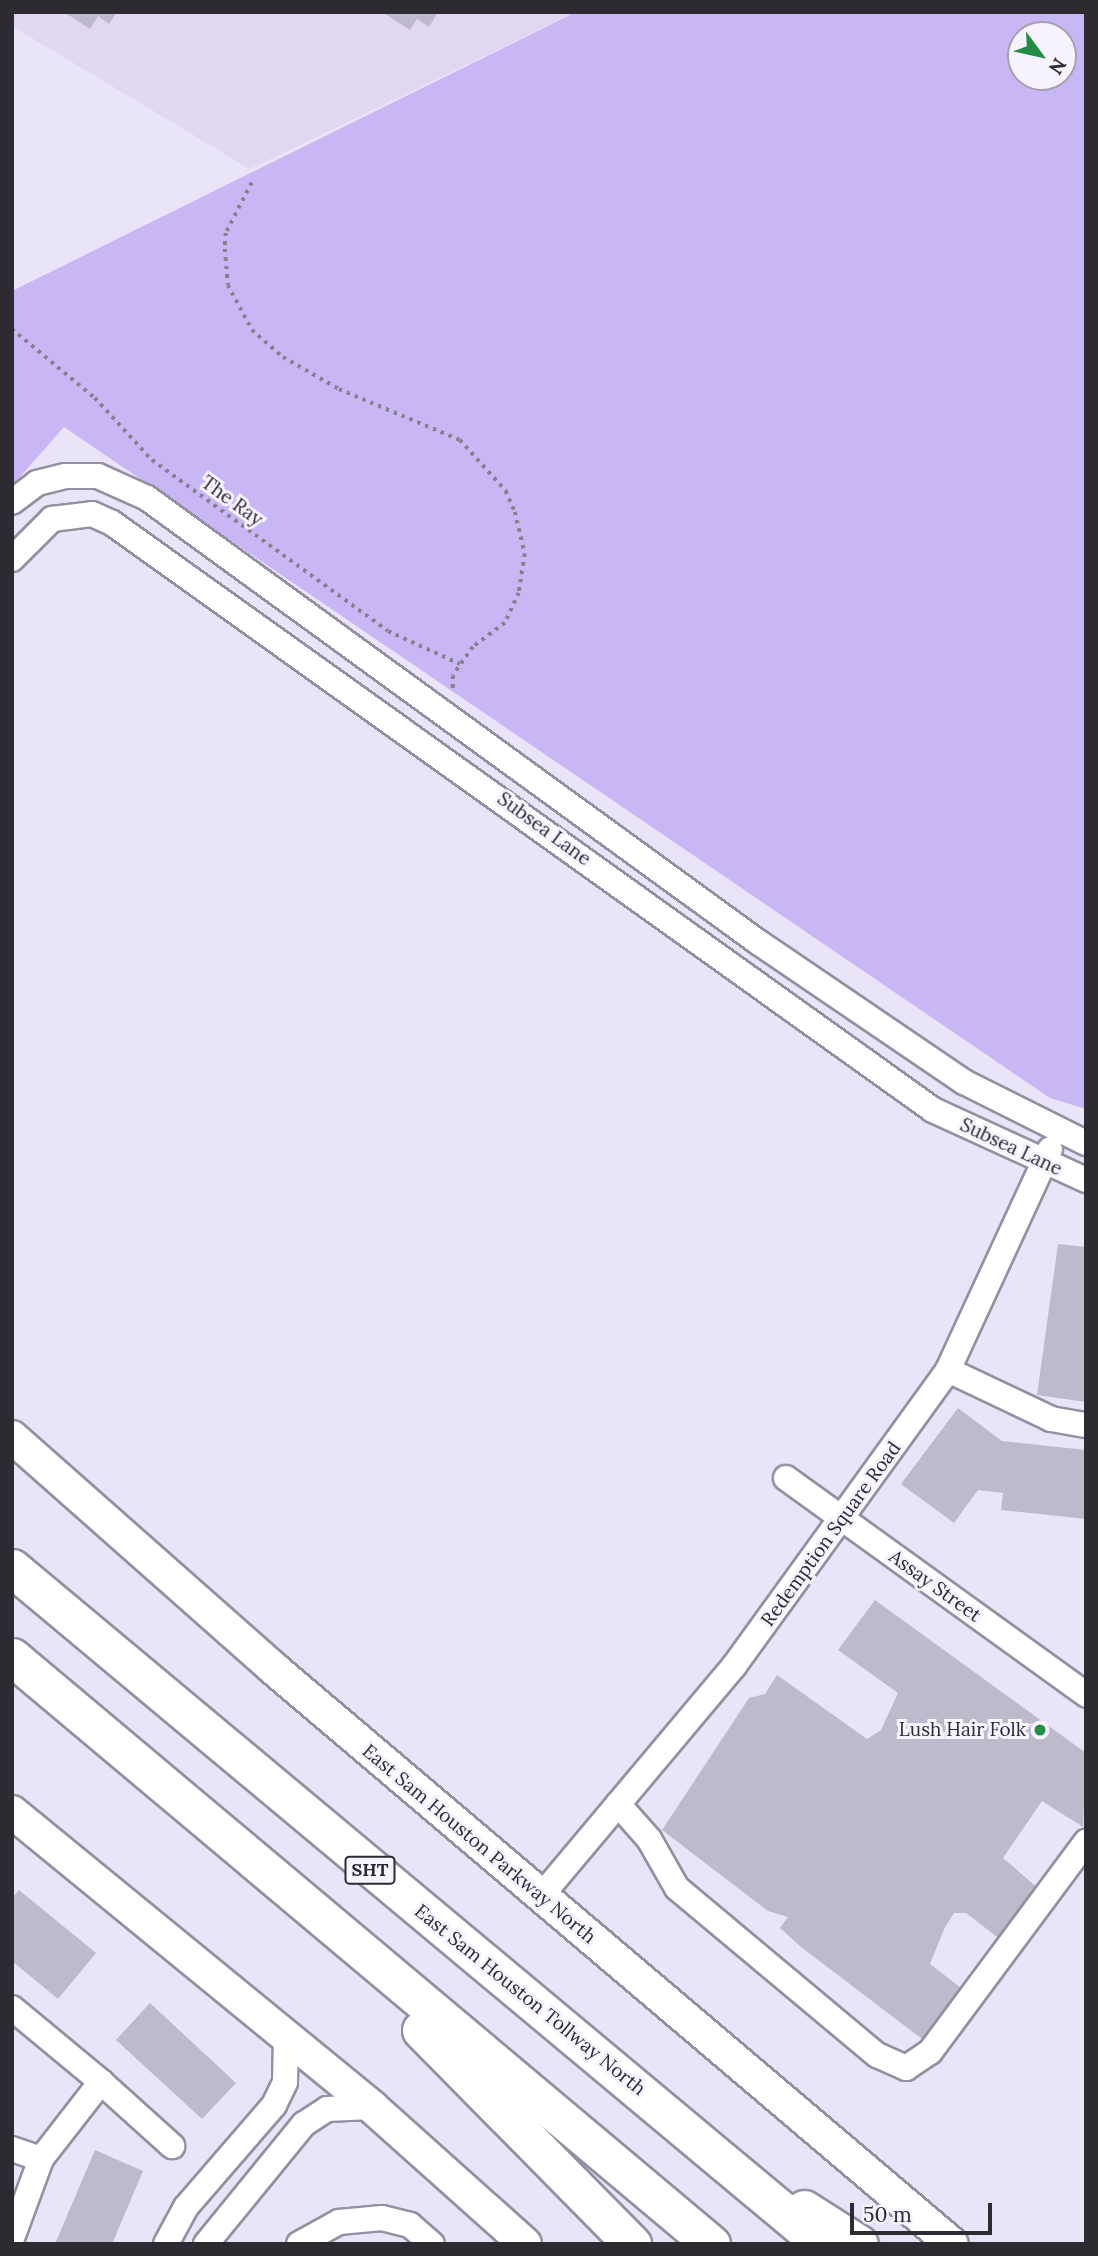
<!DOCTYPE html>
<style>
body{margin:0}
#map{position:relative;width:1098px;height:2256px;overflow:hidden;background:#e9e4f7;font-family:Lora,serif}
div>[style]{position:absolute}
[style*='--x']{left:calc(var(--x)*1px);top:calc(var(--y)*1px);width:calc(var(--w)*1px);rotate:calc(var(--a)*1deg)}
.built>*{inset:0;background:#e0d8f2}
.green>*{inset:0;background:#c9b6f4}
.building>*{inset:0;background:#beb9cb}
.path>*{height:3.5px;margin-top:-1.75px;transform-origin:0;background:repeating-linear-gradient(90deg,#85818e 0 3.5px,transparent 0 8.5px)}
.roads{filter:drop-shadow(2px 0 #948fa1) drop-shadow(-2px 0 #948fa1) drop-shadow(0 2px #948fa1) drop-shadow(0 -2px #948fa1)}
.minor>*{height:24px;margin:-12px;padding:0 12px;transform-origin:12px;border-radius:12px;background:#fff}
.major>*{height:32px;margin:-16px;padding:0 16px;transform-origin:16px;border-radius:16px;background:#fff}
.highway>*{height:37px;margin:-18.5px;padding:0 18.5px;transform-origin:18.5px;border-radius:18.5px;background:#fff}
.dots>*{width:19px;height:19px;translate:-50% -50%;box-sizing:border-box;border:4px solid #f6f2fe;border-radius:50%}
span{translate:-50% -50%;white-space:nowrap;text-align:center;line-height:1.15;-webkit-text-stroke:6px #f6f2fe;paint-order:stroke}
.shield-label span{padding:2px 5px;background:#f6f2fe;border:2px solid;border-radius:5px;-webkit-text-stroke-width:0}
.shield-label{font-size:18px;color:#2d2a32;font-weight:700}
.street-label{font-size:19px;color:#2d2a32}
.poi-label{font-size:19px;color:#2d2a32}
.right{translate:-100% -50%;text-align:right}
.frame{position:absolute;inset:0;border:14px solid #2d2a32;pointer-events:none}
.north{position:absolute;left:1007px;top:21px;width:70px;height:70px;box-sizing:border-box;background:#f6f2fe;border:2px solid #a6a2ac;border-radius:50%;rotate:123deg;font-size:19px;font-weight:700;line-height:28px;text-align:center;color:#2d2a32}
.north::after{content:'';display:block;margin:auto;width:24px;height:32px;background:#248d44;clip-path:polygon(50% 0,100% 100%,50% 72%,0 100%)}
.scale{position:absolute;left:850px;top:2203px;width:142px;height:32px;box-sizing:border-box;border:4px solid #2d2a32;border-top:0;padding-left:9px;font-size:21px;line-height:24px;white-space:nowrap;color:#2d2a32;-webkit-text-stroke:5px #f6f2fe;paint-order:stroke}
</style>
<div id="map">
<div class="built">
<div style="clip-path:polygon(12px 12px,576px 12px,250px 169px,12px 26px)"></div>
</div>
<div class="green">
<div style="clip-path:polygon(evenodd,576px 12px,1086px 12px,1086px 1109px,1050px 1098px,64px 427px,12px 486px,12px 291px,576px 12px,1021px 35px,1063px 35px,1063px 77px,1021px 77px,1021px 35px)"></div>
</div>
<div class="building">
<div style="clip-path:polygon(64px 12px,117px 12px,109px 24px,98px 16px,90px 29px)"></div>
<div style="clip-path:polygon(382px 12px,438px 12px,429px 27px,417px 19px,410px 30px)"></div>
<div style="clip-path:polygon(1058px 1244px,1086px 1247px,1086px 1402px,1037px 1395px)"></div>
<div style="clip-path:polygon(958px 1408px,1002px 1441px,1086px 1450px,1086px 1519px,1001px 1510px,1003px 1493px,978px 1490px,954px 1523px,901px 1484px)"></div>
<div style="clip-path:polygon(875px 1600px,1086px 1753px,1083px 1827px,1042px 1801px,1003px 1858px,1038px 1888px,1001px 1940px,966px 1913px,954px 1913px,945px 1927px,930px 1964px,965px 1991px,926px 2042px,801px 1947px,780px 1928px,788px 1917px,768px 1911px,662px 1830px,749px 1698px,765px 1694px,777px 1675px,867px 1739px,881px 1730px,898px 1693px,838px 1650px)"></div>
<div style="clip-path:polygon(19px 1890px,96px 1953px,58px 1999px,12px 1961px,12px 1898px)"></div>
<div style="clip-path:polygon(150px 2003px,236px 2083px,202px 2119px,116px 2040px)"></div>
<div style="clip-path:polygon(95px 2150px,143px 2171px,112px 2244px,55px 2244px)"></div>
</div>
<div class="path">
<div style="--x:252;--y:183;--w:56;--a:117.5"></div>
<div style="--x:226;--y:233;--w:16;--a:94"></div>
<div style="--x:225;--y:249;--w:36;--a:85"></div>
<div style="--x:228;--y:285;--w:51;--a:61.9"></div>
<div style="--x:252;--y:330;--w:41;--a:41.1"></div>
<div style="--x:283;--y:357;--w:64;--a:29.7"></div>
<div style="--x:339;--y:389;--w:131;--a:22.9"></div>
<div style="--x:460;--y:440;--w:69;--a:48"></div>
<div style="--x:506;--y:491;--w:23;--a:67"></div>
<div style="--x:515;--y:512;--w:43;--a:76.6"></div>
<div style="--x:525;--y:554;--w:39;--a:99"></div>
<div style="--x:519;--y:593;--w:33;--a:115"></div>
<div style="--x:505;--y:623;--w:40;--a:143"></div>
<div style="--x:473;--y:647;--w:35;--a:125"></div>
<div style="--x:453;--y:676;--w:17;--a:90"></div>
<div style="--x:12;--y:329;--w:108;--a:39.7"></div>
<div style="--x:95;--y:398;--w:84;--a:47.4"></div>
<div style="--x:152;--y:460;--w:291;--a:35.9"></div>
<div style="--x:388;--y:631;--w:79;--a:24.6"></div>
</div>
<div class="roads">
<div class="minor">
<div style="--x:12;--y:502;--w:31;--a:-37"></div>
<div style="--x:37;--y:483;--w:29;--a:-14"></div>
<div style="--x:65;--y:476;--w:33;--a:0"></div>
<div style="--x:98;--y:476;--w:54;--a:24.2"></div>
<div style="--x:147;--y:498;--w:755;--a:36.01"></div>
<div style="--x:758;--y:942;--w:249;--a:34.2"></div>
<div style="--x:964;--y:1082;--w:136;--a:26.6"></div>
<div style="--x:12;--y:559;--w:57;--a:-45"></div>
<div style="--x:52;--y:519;--w:40;--a:-7.1"></div>
<div style="--x:92;--y:514;--w:22;--a:24"></div>
<div style="--x:112;--y:523;--w:1009;--a:35.56"></div>
<div style="--x:933;--y:1110;--w:168;--a:24.6"></div>
<div style="--x:948;--y:1370;--w:114;--a:25.4"></div>
<div style="--x:1051;--y:1419;--w:36;--a:10"></div>
<div style="--x:786;--y:1478;--w:370;--a:35.8"></div>
<div style="--x:618;--y:1804;--w:47;--a:48.5"></div>
<div style="--x:649;--y:1839;--w:56;--a:60.3"></div>
<div style="--x:677;--y:1888;--w:261;--a:39.9"></div>
<div style="--x:877;--y:2055;--w:32;--a:24"></div>
<div style="--x:906;--y:2068;--w:29;--a:-34"></div>
<div style="--x:930;--y:2052;--w:262;--a:-53.4"></div>
<div style="--x:541;--y:1896;--w:300;--a:-50"></div>
<div style="--x:734;--y:1666;--w:365;--a:-54.1"></div>
<div style="--x:948;--y:1370;--w:243;--a:-65.2"></div>
<div style="--x:12;--y:2008;--w:116;--a:39.7"></div>
<div style="--x:12;--y:2149;--w:31;--a:19"></div>
<div style="--x:12;--y:2238;--w:84;--a:-69.8"></div>
<div style="--x:41;--y:2159;--w:98;--a:-52.1"></div>
<div style="--x:101;--y:2082;--w:96;--a:42"></div>
<div style="--x:166;--y:2244;--w:42;--a:-61.6"></div>
<div style="--x:186;--y:2207;--w:135;--a:-49.2"></div>
<div style="--x:274;--y:2105;--w:25;--a:-64"></div>
<div style="--x:285;--y:2082;--w:45;--a:-88.7"></div>
<div style="--x:206;--y:2244;--w:155;--a:-50.8"></div>
<div style="--x:304;--y:2124;--w:27;--a:-33"></div>
<div style="--x:327;--y:2109;--w:45;--a:-2.5"></div>
<div style="--x:299;--y:2244;--w:46;--a:-28.8"></div>
<div style="--x:339;--y:2222;--w:43;--a:-5.3"></div>
<div style="--x:382;--y:2218;--w:29;--a:14"></div>
<div style="--x:410;--y:2225;--w:29;--a:41"></div>
</div>
<div class="major">
<div style="--x:12;--y:1437;--w:349;--a:41.5"></div>
<div style="--x:273;--y:1668;--w:890;--a:40.31"></div>
<div style="--x:12;--y:1812;--w:465;--a:39.3"></div>
<div style="--x:372;--y:2107;--w:205;--a:41.8"></div>
</div>
<div class="highway">
<div style="--x:12;--y:1568;--w:1055;--a:39.85"></div>
<div style="--x:12;--y:1657;--w:913;--a:40.02"></div>
<div style="--x:421;--y:2030;--w:301;--a:45.4"></div>
<div style="--x:804;--y:2209;--w:65;--a:32.5"></div>
</div>
</div>
<div class="dots">
<div style="left:1040px;top:1730px;background:#248d44"></div>
</div>
<div class="shield-label">
<span style="left:370px;top:1870px">SHT</span>
</div>
<div class="street-label">
<span style="left:232px;top:501px;rotate:36deg">The Ray</span>
<span style="left:544px;top:829px;rotate:36deg">Subsea Lane</span>
<span style="left:1011px;top:1147px;rotate:25deg">Subsea Lane</span>
<span style="left:831px;top:1534px;rotate:-54deg">Redemption Square Road</span>
<span style="left:935px;top:1586px;rotate:36deg">Assay Street</span>
<span style="left:479px;top:1844px;rotate:40deg">East Sam Houston Parkway North</span>
<span style="left:530px;top:2000px;rotate:39deg">East Sam Houston Tollway North</span>
</div>
<div class="poi-label">
<span class="right" style="left:1026px;top:1730px">Lush Hair Folk</span>
</div>
<div class="frame"></div>
<div class="north">N</div>
<div class="scale">50 m</div>
</div>
